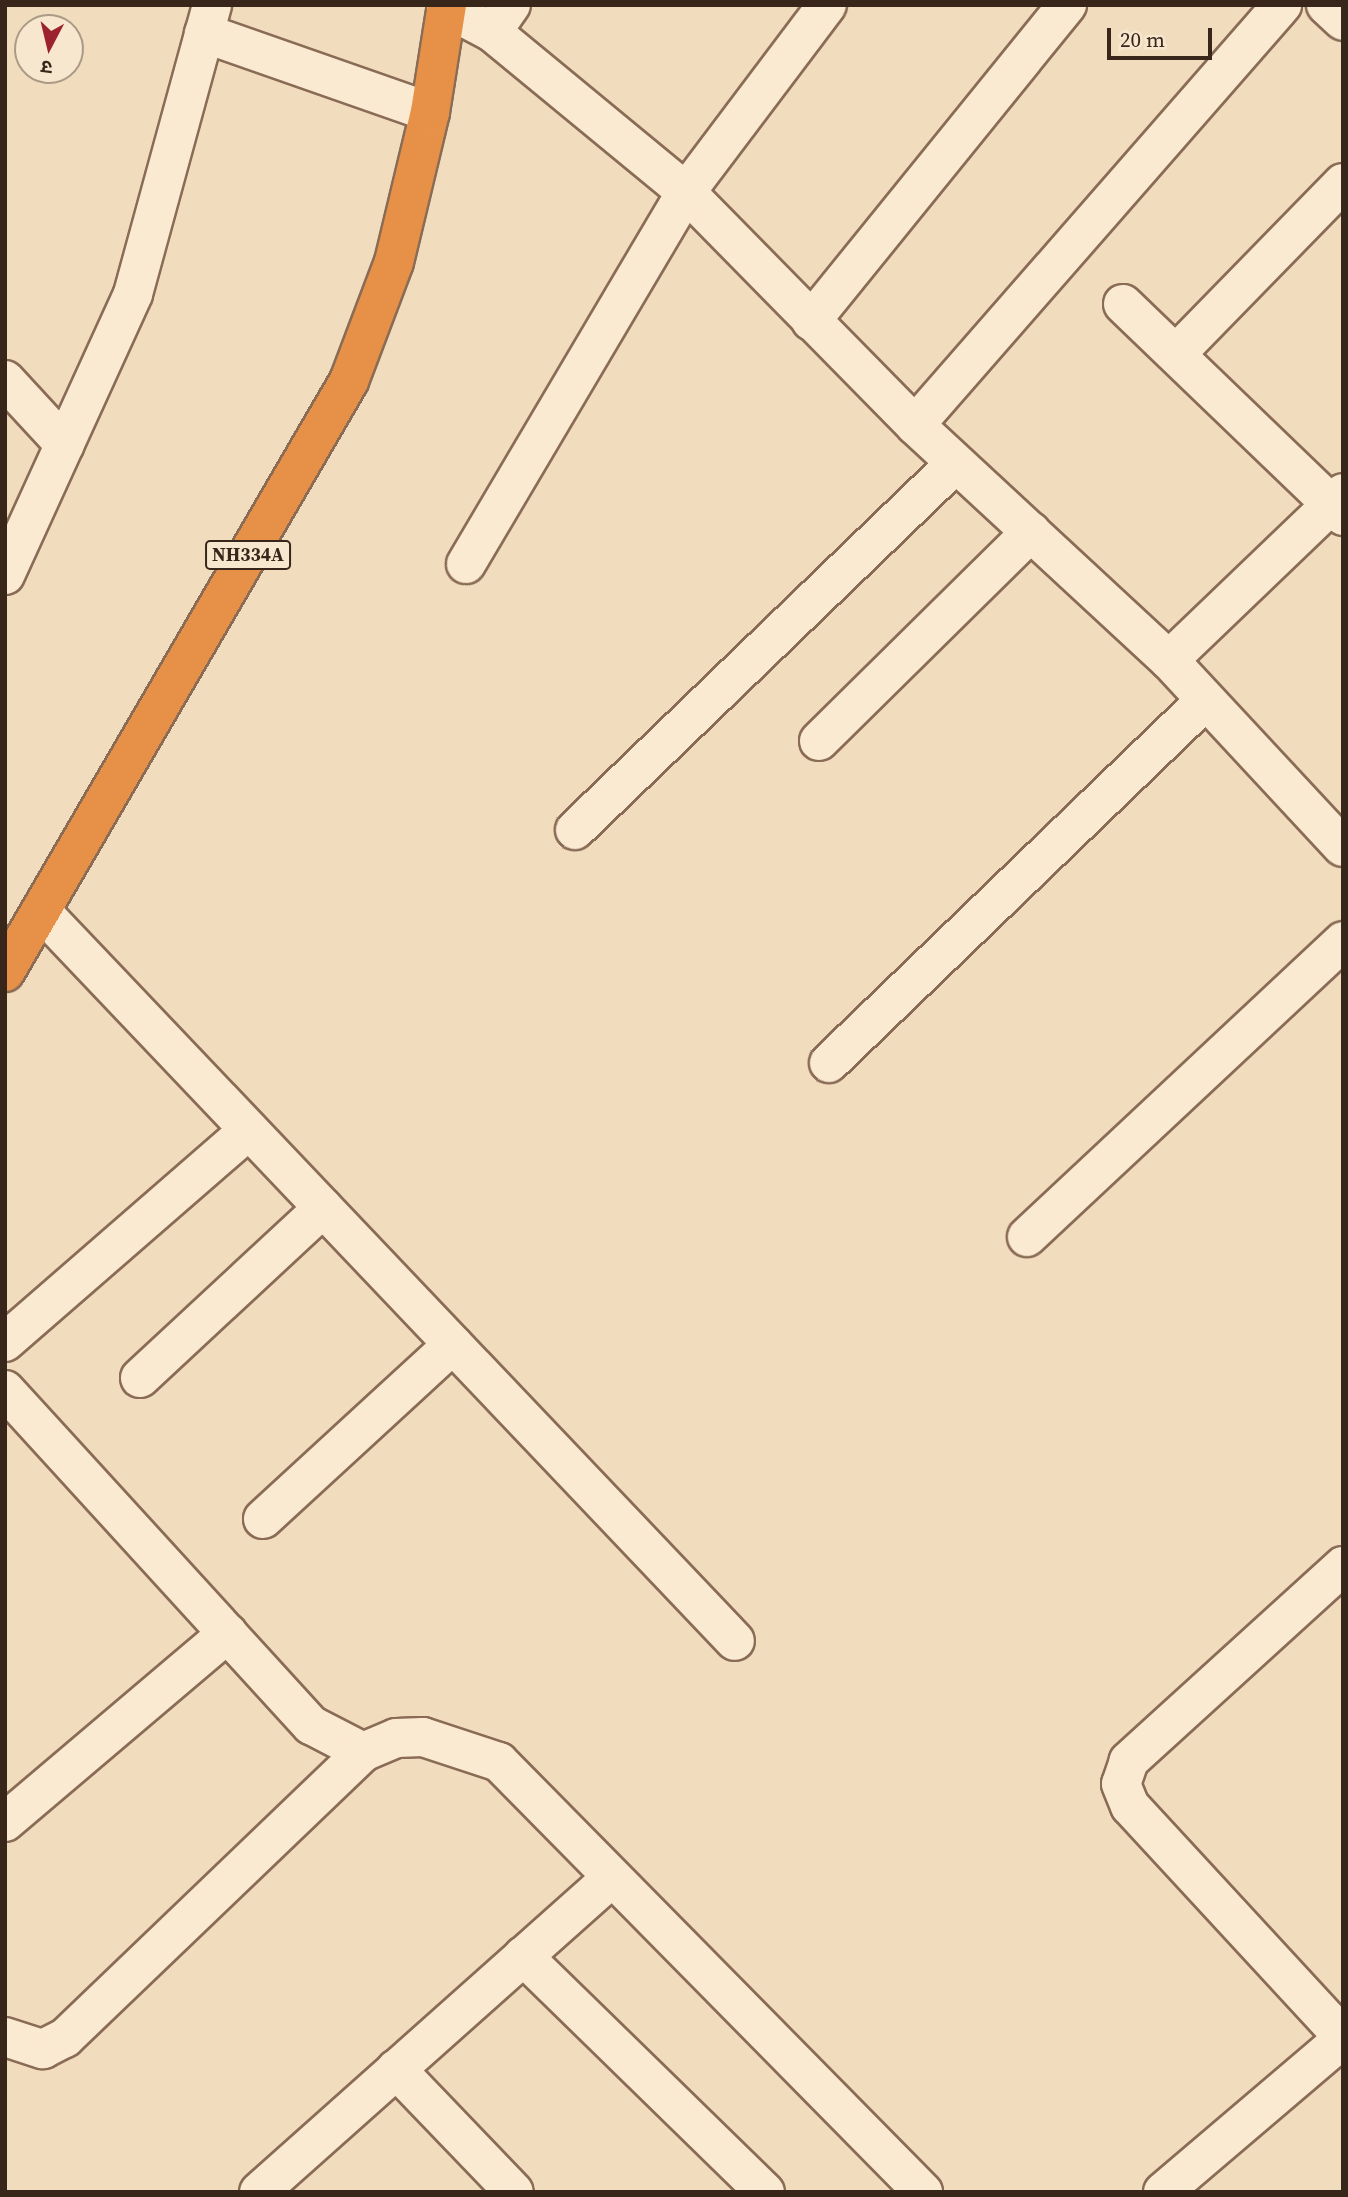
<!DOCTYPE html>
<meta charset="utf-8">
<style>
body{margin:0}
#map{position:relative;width:1348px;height:2197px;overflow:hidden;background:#f1dcbe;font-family:"Source Serif 4","Noto Sans Devanagari",serif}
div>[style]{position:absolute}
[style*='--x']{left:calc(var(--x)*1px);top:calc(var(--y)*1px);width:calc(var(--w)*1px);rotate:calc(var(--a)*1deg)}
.roads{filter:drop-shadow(2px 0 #8a6c56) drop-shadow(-2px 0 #8a6c56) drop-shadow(0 2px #8a6c56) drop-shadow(0 -2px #8a6c56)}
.minor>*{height:38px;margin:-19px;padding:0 19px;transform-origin:19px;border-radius:19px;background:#fbead2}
.highway>*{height:38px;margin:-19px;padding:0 19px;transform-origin:19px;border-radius:19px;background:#e79148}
span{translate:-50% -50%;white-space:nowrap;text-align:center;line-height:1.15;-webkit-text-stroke:7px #f7e7ce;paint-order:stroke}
.shield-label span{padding:2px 5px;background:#f7e7ce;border:2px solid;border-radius:5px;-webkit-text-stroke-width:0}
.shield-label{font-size:19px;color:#38261b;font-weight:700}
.frame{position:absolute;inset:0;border:7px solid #38261b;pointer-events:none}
.north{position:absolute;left:14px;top:14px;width:70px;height:70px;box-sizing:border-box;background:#f7e7ce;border:2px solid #ab9a86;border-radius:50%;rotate:187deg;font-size:19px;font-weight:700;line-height:28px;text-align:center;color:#38261b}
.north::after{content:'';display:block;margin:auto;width:24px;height:32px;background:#9d222f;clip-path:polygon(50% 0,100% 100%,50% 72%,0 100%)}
.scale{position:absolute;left:1107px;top:28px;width:105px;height:32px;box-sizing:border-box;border:4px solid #38261b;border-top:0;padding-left:9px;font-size:21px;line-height:24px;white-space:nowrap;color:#38261b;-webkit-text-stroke:5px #f7e7ce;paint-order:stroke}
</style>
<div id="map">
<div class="roads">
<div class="minor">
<div style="--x:1326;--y:5;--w:23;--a:43"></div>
<div style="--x:446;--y:8;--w:52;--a:27.6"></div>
<div style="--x:492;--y:32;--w:251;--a:39.5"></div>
<div style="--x:686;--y:192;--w:327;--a:45.5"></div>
<div style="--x:915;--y:425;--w:346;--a:42.8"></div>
<div style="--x:1169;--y:660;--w:255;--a:47.1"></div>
<div style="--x:492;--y:32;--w:33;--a:-55"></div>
<div style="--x:204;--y:33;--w:239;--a:19.3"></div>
<div style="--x:1123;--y:304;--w:306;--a:43.9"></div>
<div style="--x:811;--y:321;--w:407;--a:-51"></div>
<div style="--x:1176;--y:354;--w:239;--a:-45.7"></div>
<div style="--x:5;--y:380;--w:88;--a:47.3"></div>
<div style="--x:915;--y:425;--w:558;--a:-48.85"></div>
<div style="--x:466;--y:564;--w:432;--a:-59.4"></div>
<div style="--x:686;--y:192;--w:234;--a:-53"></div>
<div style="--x:5;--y:575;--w:309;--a:-65.5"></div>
<div style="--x:133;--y:294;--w:300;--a:-74.7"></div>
<div style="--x:1169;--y:660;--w:241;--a:-43.8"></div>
<div style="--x:819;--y:741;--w:298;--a:-44.6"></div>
<div style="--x:575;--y:830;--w:529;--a:-43.93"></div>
<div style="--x:41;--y:911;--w:1007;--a:46.45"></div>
<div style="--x:829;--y:1063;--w:523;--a:-43.92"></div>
<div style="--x:1027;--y:1237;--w:433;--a:-43.1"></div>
<div style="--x:5;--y:1342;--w:323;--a:-41"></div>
<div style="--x:140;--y:1378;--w:250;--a:-42.9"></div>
<div style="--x:5;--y:1390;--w:454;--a:47.6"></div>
<div style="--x:311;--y:1725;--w:59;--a:27.4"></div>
<div style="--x:363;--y:1752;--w:36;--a:-23"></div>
<div style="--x:396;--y:1738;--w:27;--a:-2"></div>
<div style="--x:423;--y:1737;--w:80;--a:18.2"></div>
<div style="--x:499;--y:1762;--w:604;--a:45.4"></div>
<div style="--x:263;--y:1519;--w:258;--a:-42.6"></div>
<div style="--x:1343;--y:1566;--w:290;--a:137.7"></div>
<div style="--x:1129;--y:1761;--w:24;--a:109"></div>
<div style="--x:1121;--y:1784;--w:24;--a:68"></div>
<div style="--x:1130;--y:1806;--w:314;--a:47.3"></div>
<div style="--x:5;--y:1822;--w:292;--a:-40.3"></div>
<div style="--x:523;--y:1956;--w:338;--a:44.3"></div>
<div style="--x:5;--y:2037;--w:40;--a:18"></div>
<div style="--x:43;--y:2049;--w:25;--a:-27"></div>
<div style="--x:65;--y:2038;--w:413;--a:-43.8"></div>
<div style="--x:396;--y:2069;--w:170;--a:46.2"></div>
<div style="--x:259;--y:2192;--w:472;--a:-41.7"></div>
<div style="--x:1163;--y:2192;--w:236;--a:-40.4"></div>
</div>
<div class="highway">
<div style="--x:5;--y:972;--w:684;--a:-59.8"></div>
<div style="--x:349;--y:381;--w:127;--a:-69.3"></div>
<div style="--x:394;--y:262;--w:154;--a:-76.5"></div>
<div style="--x:430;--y:112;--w:108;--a:-81"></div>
</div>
</div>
<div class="shield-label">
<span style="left:248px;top:555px">NH334A</span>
</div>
<div class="frame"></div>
<div class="north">उ</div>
<div class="scale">20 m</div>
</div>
